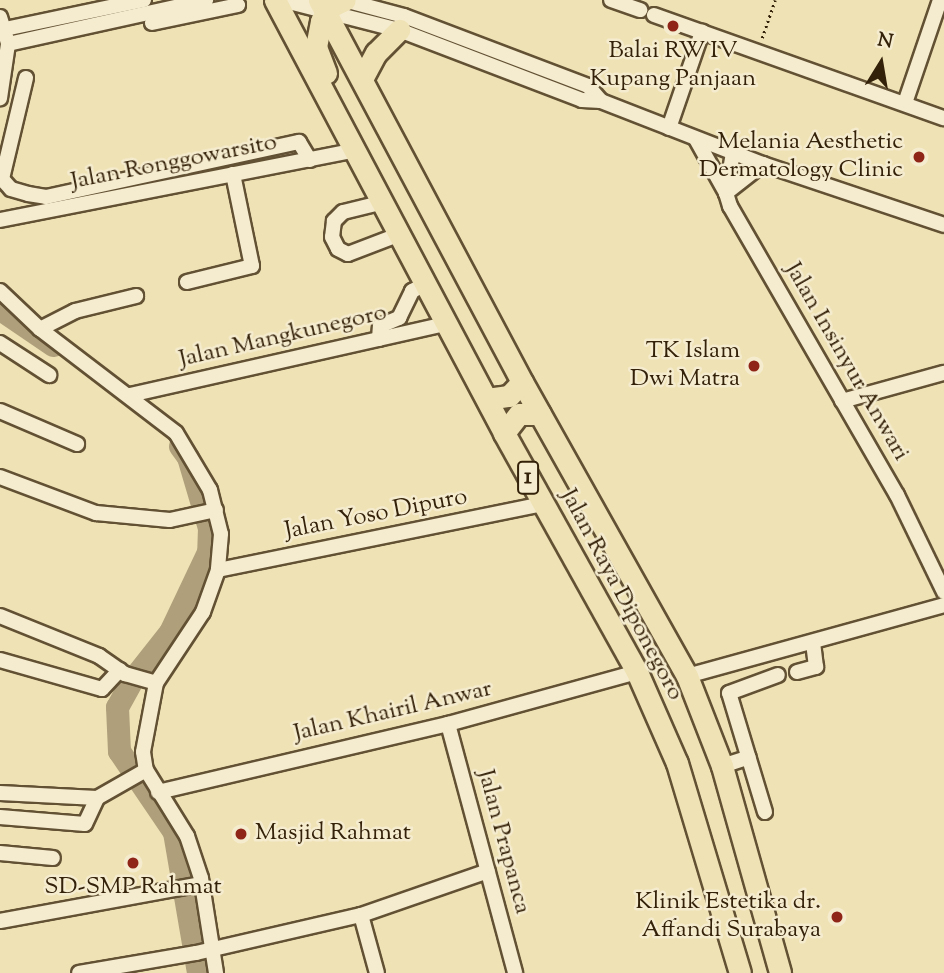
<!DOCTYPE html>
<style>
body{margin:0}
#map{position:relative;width:944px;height:973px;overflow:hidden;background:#efe2b5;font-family:"Sorts Mill Goudy",serif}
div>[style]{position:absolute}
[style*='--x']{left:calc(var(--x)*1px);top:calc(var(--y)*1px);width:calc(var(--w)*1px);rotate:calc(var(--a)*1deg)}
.river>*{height:23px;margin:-11.5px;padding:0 11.5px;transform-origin:11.5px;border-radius:11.5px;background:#afa07b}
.path>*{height:2.5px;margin-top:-1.25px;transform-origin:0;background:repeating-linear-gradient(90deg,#342109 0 2px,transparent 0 5.5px)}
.roads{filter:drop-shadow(2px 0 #635134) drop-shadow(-2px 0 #635134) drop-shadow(0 2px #635134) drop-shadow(0 -2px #635134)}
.minor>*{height:14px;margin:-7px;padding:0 7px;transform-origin:7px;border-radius:7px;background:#f5eccf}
.highway>*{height:21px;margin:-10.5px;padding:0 10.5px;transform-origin:10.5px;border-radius:10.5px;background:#efe2b5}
.dots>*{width:19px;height:19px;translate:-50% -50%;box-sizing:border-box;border:4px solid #f5eccf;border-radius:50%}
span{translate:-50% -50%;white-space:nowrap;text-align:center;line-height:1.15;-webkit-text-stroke:5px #f5eccf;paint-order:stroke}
.shield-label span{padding:2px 5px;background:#f5eccf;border:2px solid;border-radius:5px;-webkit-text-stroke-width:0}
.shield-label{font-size:23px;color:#342109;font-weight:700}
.poi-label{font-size:24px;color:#342109}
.right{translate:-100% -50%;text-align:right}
.left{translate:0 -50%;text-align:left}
.street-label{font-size:24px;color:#342109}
.north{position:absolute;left:846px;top:28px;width:70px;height:70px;-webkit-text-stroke:5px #f5eccf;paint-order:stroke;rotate:11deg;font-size:19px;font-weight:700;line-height:28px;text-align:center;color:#342109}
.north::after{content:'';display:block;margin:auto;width:24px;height:32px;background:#342109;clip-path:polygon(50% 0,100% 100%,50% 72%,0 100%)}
</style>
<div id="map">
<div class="river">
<div style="--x:0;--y:309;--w:64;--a:34.2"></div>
<div style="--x:180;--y:446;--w:14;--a:54"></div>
<div style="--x:188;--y:457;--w:74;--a:73.5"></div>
<div style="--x:209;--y:528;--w:24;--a:92"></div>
<div style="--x:208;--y:552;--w:89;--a:115.4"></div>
<div style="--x:170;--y:632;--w:61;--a:128.4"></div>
<div style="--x:132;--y:680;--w:31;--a:119"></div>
<div style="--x:117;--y:707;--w:44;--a:87.4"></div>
<div style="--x:119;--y:751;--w:98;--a:55.8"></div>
<div style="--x:174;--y:832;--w:143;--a:80.3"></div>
</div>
<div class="path">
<div style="--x:762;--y:38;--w:40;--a:-71.1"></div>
</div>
<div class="roads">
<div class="minor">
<div style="--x:281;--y:0;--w:122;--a:14.3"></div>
<div style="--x:399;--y:30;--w:196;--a:20.9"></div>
<div style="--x:582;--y:100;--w:19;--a:3"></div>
<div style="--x:601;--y:101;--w:174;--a:21.3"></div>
<div style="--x:763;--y:164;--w:191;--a:18.6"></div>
<div style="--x:344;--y:0;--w:62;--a:14.9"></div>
<div style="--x:404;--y:16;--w:197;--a:20.8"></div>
<div style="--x:588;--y:86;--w:20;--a:49"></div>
<div style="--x:611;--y:0;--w:31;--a:19"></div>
<div style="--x:654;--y:15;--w:308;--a:19.6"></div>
<div style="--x:0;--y:17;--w:28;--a:73"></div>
<div style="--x:8;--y:44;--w:55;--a:98.4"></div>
<div style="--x:152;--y:23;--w:88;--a:-11.8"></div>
<div style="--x:5;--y:29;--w:142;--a:-11.8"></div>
<div style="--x:8;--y:44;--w:203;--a:-12.5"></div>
<div style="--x:26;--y:78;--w:104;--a:103.4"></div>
<div style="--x:2;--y:179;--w:13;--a:48"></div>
<div style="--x:11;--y:189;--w:18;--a:16"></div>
<div style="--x:28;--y:194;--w:18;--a:9"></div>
<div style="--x:46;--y:197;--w:259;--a:-12.3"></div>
<div style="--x:299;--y:142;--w:21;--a:59"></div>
<div style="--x:905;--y:103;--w:109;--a:-71.2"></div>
<div style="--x:669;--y:128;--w:102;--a:-71"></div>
<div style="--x:696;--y:139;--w:62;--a:60.9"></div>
<div style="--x:726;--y:193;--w:47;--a:-38.1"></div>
<div style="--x:733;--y:153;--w:41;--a:99.9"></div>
<div style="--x:726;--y:193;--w:14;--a:73"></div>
<div style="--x:730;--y:206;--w:334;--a:60"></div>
<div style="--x:897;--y:495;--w:108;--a:64.1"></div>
<div style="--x:384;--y:202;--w:42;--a:166.3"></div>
<div style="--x:343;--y:212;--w:13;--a:135"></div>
<div style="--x:334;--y:221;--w:16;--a:97"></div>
<div style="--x:332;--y:237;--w:13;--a:63"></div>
<div style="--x:338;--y:249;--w:11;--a:27"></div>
<div style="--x:348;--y:254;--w:56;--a:-21"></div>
<div style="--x:0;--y:220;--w:364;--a:-11.1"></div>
<div style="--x:187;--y:282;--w:67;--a:-13.8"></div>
<div style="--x:252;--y:266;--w:94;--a:-101.7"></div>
<div style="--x:0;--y:291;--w:55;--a:43.5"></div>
<div style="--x:40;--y:329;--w:171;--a:37.4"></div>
<div style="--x:176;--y:433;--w:66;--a:59.2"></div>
<div style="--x:210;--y:490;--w:45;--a:76"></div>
<div style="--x:221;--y:534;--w:36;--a:95"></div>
<div style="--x:218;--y:570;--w:45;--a:109.7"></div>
<div style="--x:203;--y:612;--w:85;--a:123.5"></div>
<div style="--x:156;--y:683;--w:70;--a:100.7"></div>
<div style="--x:143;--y:752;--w:18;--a:81"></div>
<div style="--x:146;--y:770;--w:78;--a:58.2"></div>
<div style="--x:187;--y:836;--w:44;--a:71.6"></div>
<div style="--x:201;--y:878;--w:96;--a:81"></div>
<div style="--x:40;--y:329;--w:39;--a:-27"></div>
<div style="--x:75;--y:311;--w:63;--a:-13.8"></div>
<div style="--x:379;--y:339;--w:13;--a:-86"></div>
<div style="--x:380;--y:326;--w:21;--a:-23"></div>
<div style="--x:399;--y:318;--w:30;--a:-64"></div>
<div style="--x:412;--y:291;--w:16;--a:-27"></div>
<div style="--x:0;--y:343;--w:59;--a:33.1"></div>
<div style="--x:130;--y:395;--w:323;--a:-12.7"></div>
<div style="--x:842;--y:401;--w:106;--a:-15.4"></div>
<div style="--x:0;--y:411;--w:84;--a:23.2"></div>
<div style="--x:0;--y:477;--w:103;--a:20.6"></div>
<div style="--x:96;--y:513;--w:74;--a:5.4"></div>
<div style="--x:170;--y:520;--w:47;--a:-12.3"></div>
<div style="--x:218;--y:570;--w:332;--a:-11.5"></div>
<div style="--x:0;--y:616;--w:107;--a:22"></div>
<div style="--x:99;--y:656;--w:32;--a:35"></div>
<div style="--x:125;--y:674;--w:32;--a:16"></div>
<div style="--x:0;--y:660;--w:106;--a:15.9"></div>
<div style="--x:102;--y:689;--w:26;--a:-47"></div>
<div style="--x:797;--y:672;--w:20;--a:-15"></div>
<div style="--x:816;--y:667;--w:25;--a:-97"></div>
<div style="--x:687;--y:676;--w:267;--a:-15.4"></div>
<div style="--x:448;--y:724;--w:258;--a:74.9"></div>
<div style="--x:722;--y:766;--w:28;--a:-18"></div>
<div style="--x:158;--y:792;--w:298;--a:-13.2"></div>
<div style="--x:448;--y:724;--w:196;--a:-15.4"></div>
<div style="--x:0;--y:793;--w:97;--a:3"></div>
<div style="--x:97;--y:798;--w:56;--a:-29.7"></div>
<div style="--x:765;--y:812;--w:124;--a:-106.8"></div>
<div style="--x:729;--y:693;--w:52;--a:-20.2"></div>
<div style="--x:0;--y:817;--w:85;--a:4.7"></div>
<div style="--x:85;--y:824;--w:29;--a:-65"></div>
<div style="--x:0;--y:853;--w:53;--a:5.4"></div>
<div style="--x:361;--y:915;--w:60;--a:74.6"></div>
<div style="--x:0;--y:921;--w:205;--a:-10.4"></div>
<div style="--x:79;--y:973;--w:119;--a:-9.7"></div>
<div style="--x:196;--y:953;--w:169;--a:-13"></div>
<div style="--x:361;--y:915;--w:134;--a:-19.1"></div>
</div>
<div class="highway">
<div style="--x:275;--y:0;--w:490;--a:62.1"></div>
<div style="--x:504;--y:433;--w:274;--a:60.9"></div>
<div style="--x:637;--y:672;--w:99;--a:66.3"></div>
<div style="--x:677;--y:763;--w:219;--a:73.3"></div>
<div style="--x:319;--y:0;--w:433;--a:62"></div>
<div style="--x:522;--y:382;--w:337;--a:60.7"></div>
<div style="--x:687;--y:676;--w:97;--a:68.7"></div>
<div style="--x:722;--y:766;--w:215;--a:74.3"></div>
<div style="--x:326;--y:73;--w:28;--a:-111"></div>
<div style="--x:316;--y:47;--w:26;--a:-79"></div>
<div style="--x:321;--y:21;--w:19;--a:-54"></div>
<div style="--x:332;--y:6;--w:14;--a:-25"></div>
<div style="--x:362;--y:79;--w:30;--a:-62"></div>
<div style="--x:376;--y:53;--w:33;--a:-45"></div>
<div style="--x:487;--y:399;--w:22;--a:-8"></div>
<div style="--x:509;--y:396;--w:19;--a:-47"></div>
<div style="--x:504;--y:433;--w:24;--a:-52"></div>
<div style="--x:519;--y:414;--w:21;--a:0"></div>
</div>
</div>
<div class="dots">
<div style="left:673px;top:26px;background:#8f2418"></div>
<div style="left:919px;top:157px;background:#8f2418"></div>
<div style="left:754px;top:366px;background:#8f2418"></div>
<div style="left:241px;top:834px;background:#8f2418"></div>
<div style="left:133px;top:863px;background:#8f2418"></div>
<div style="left:837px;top:917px;background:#8f2418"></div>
</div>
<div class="shield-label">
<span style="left:528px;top:478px">1</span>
</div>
<div class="poi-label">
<span style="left:673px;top:66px">Balai RW IV<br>Kupang Panjaan</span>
<span class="right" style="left:903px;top:157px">Melania Aesthetic<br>Dermatology Clinic</span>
<span class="right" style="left:740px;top:366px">TK Islam<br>Dwi Matra</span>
<span class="left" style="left:255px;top:834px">Masjid Rahmat</span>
<span style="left:133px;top:888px">SD-SMP Rahmat</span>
<span class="right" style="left:821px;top:917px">Klinik Estetika dr.<br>Affandi Surabaya</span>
</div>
<div class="street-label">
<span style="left:174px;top:163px;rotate:-11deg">Jalan Ronggowarsito</span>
<span style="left:283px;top:337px;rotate:-13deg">Jalan Mangkunegoro</span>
<span style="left:846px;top:362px;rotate:60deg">Jalan Insinyur Anwari</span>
<span style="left:376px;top:515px;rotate:-11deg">Jalan Yoso Dipuro</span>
<span style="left:621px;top:595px;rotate:62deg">Jalan Raya Diponegoro</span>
<span style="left:393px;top:712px;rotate:-13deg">Jalan Khairil Anwar</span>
<span style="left:503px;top:842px;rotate:75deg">Jalan Prapanca</span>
</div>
<div class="north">N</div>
</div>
